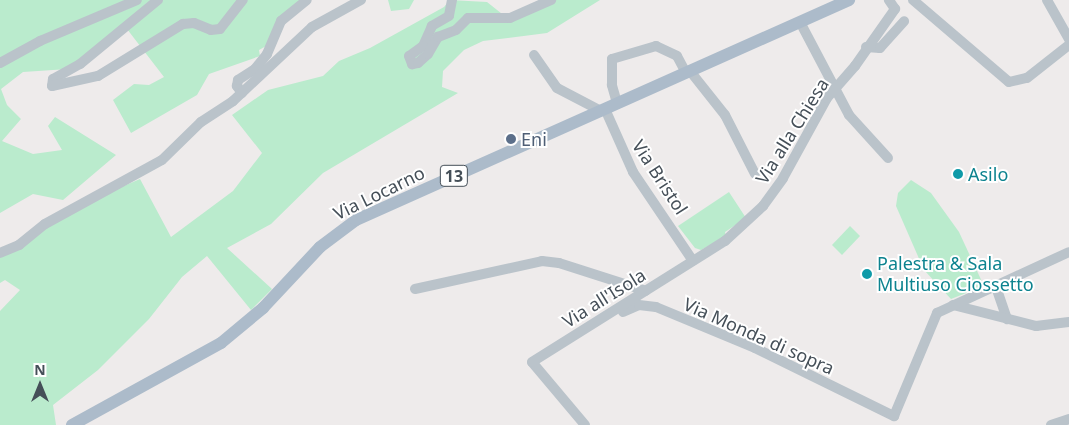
<!DOCTYPE html>
<style>
body{margin:0}
#map{position:relative;width:1069px;height:425px;overflow:hidden;background:#eeebeb;font-family:"Noto Sans",sans-serif}
div>[style]{position:absolute}
[style*='--x']{left:calc(var(--x)*1px);top:calc(var(--y)*1px);width:calc(var(--w)*1px);rotate:calc(var(--a)*1deg)}
.green>*{inset:0;background:#baebcd}
.minor>*{height:10px;margin:-5px;padding:0 5px;transform-origin:5px;border-radius:5px;background:#bac3ca}
.major>*{height:12px;margin:-6px;padding:0 6px;transform-origin:6px;border-radius:6px;background:#acbbca}
.dots>*{width:14px;height:14px;translate:-50% -50%;box-sizing:border-box;border:2px solid #fff;border-radius:50%}
span{translate:-50% -50%;white-space:nowrap;text-align:center;line-height:1.15;-webkit-text-stroke:4px #fff;paint-order:stroke}
.shield-label span{padding:1px 4px;background:#fff;border:1px solid;border-radius:4px;-webkit-text-stroke-width:0}
.shield-label{font-size:16px;color:#454f58;font-weight:700}
.street-label{font-size:18px;color:#454f58}
.service-label{font-size:18px;color:#4e5e75}
.left{translate:0 -50%;text-align:left}
.culture-label{font-size:18px;color:#0d838f}
.north{position:absolute;left:15px;top:360px;width:50px;height:50px;-webkit-text-stroke:4px #fff;paint-order:stroke;rotate:0deg;font-size:14px;font-weight:700;line-height:20px;text-align:center;color:#454f58}
.north::after{content:'';display:block;margin:auto;width:18px;height:22px;background:#454f58;clip-path:polygon(50% 0,100% 100%,50% 72%,0 100%)}
</style>
<div id="map">
<div class="green">
<div style="clip-path:polygon(0 0,301px 0,278px 19px,268px 45px,259px 50px,260px 56px,209px 74px,197px 95px,131px 133px,113px 100px,134px 84px,149px 85px,164px 77px,127px 29px,68px 69px,23px 72px,1px 89px,7px 105px,21px 119px,2px 141px,33px 154px,62px 150px,48px 126px,55px 117px,116px 155px,63px 200px,33px 194px,0 213px)"></div>
<div style="clip-path:polygon(388px 0,414px 0,409px 9px,391px 11px)"></div>
<div style="clip-path:polygon(450px 0,487px 2px,511px 21px,556px 0,600px 0,547px 33px,483px 41px,464px 50px,443px 71px,442px 87px,458px 93px,323px 173px,271px 224px,227px 248px,272px 289px,251px 310px,207px 256px,182px 277px,149px 319px,98px 370px,53px 405px,56px 425px,0 425px,0 311px,20px 290px,5px 280px,0 283px,0 257px,49px 218px,140px 179px,171px 237px,233px 191px,262px 153px,232px 115px,268px 90px,323px 76px,339px 61px,370px 48px,444px 7px)"></div>
<div style="clip-path:polygon(911px 180px,931px 193px,959px 232px,984px 286px,951px 299px,924px 270px,896px 206px,898px 193px)"></div>
<div style="clip-path:polygon(729px 192px,746px 218px,725px 232px,726px 236px,701px 250px,695px 248px,678px 226px)"></div>
<div style="clip-path:polygon(850px 226px,860px 236px,842px 255px,832px 245px)"></div>
</div>
<div class="minor">
<div style="--x:158;--y:0;--w:101;--a:140.6"></div>
<div style="--x:80;--y:64;--w:31;--a:151"></div>
<div style="--x:53;--y:79;--w:7;--a:98"></div>
<div style="--x:52;--y:86;--w:47;--a:-12.3"></div>
<div style="--x:98;--y:76;--w:100;--a:-31.5"></div>
<div style="--x:183;--y:24;--w:11;--a:-5"></div>
<div style="--x:194;--y:23;--w:18;--a:22"></div>
<div style="--x:211;--y:30;--w:9;--a:-6"></div>
<div style="--x:220;--y:29;--w:37;--a:-52"></div>
<div style="--x:452;--y:0;--w:16;--a:101"></div>
<div style="--x:449;--y:16;--w:20;--a:150"></div>
<div style="--x:432;--y:26;--w:22;--a:114"></div>
<div style="--x:423;--y:46;--w:17;--a:144"></div>
<div style="--x:409;--y:56;--w:9;--a:69"></div>
<div style="--x:412;--y:64;--w:6;--a:-9"></div>
<div style="--x:418;--y:63;--w:13;--a:-42"></div>
<div style="--x:428;--y:54;--w:20;--a:-60"></div>
<div style="--x:438;--y:37;--w:19;--a:-21"></div>
<div style="--x:456;--y:30;--w:17;--a:-45"></div>
<div style="--x:468;--y:18;--w:42;--a:0"></div>
<div style="--x:510;--y:18;--w:45;--a:-23.7"></div>
<div style="--x:913;--y:0;--w:126;--a:40.5"></div>
<div style="--x:1009;--y:82;--w:18;--a:-13"></div>
<div style="--x:1027;--y:78;--w:53;--a:-38.2"></div>
<div style="--x:1047;--y:0;--w:45;--a:60.6"></div>
<div style="--x:800;--y:22;--w:105;--a:62.2"></div>
<div style="--x:849;--y:115;--w:58;--a:47.8"></div>
<div style="--x:866;--y:47;--w:14;--a:4"></div>
<div style="--x:880;--y:48;--w:36;--a:-48"></div>
<div style="--x:534;--y:55;--w:40;--a:55.1"></div>
<div style="--x:557;--y:88;--w:50;--a:27.6"></div>
<div style="--x:0;--y:63;--w:46;--a:-28.8"></div>
<div style="--x:40;--y:41;--w:105;--a:-22.9"></div>
<div style="--x:690;--y:71;--w:56;--a:51.5"></div>
<div style="--x:725;--y:115;--w:66;--a:63"></div>
<div style="--x:242;--y:93;--w:9;--a:-126"></div>
<div style="--x:237;--y:86;--w:6;--a:-81"></div>
<div style="--x:238;--y:80;--w:20;--a:-33"></div>
<div style="--x:255;--y:69;--w:19;--a:-51"></div>
<div style="--x:267;--y:54;--w:36;--a:-67"></div>
<div style="--x:281;--y:21;--w:33;--a:-39"></div>
<div style="--x:617;--y:103;--w:19;--a:-106"></div>
<div style="--x:612;--y:85;--w:26;--a:-90"></div>
<div style="--x:612;--y:59;--w:46;--a:-16.5"></div>
<div style="--x:656;--y:46;--w:23;--a:25"></div>
<div style="--x:677;--y:56;--w:19;--a:62"></div>
<div style="--x:605;--y:109;--w:69;--a:66"></div>
<div style="--x:633;--y:172;--w:107;--a:56"></div>
<div style="--x:0;--y:253;--w:21;--a:-23"></div>
<div style="--x:19;--y:245;--w:33;--a:-39"></div>
<div style="--x:45;--y:224;--w:133;--a:-28.7"></div>
<div style="--x:162;--y:160;--w:54;--a:-44.3"></div>
<div style="--x:201;--y:122;--w:38;--a:-33"></div>
<div style="--x:233;--y:101;--w:108;--a:-43.1"></div>
<div style="--x:312;--y:27;--w:56;--a:-28.9"></div>
<div style="--x:996;--y:287;--w:34;--a:71"></div>
<div style="--x:415;--y:289;--w:130;--a:-12.4"></div>
<div style="--x:542;--y:261;--w:17;--a:7"></div>
<div style="--x:559;--y:263;--w:91;--a:17.8"></div>
<div style="--x:953;--y:305;--w:86;--a:14.2"></div>
<div style="--x:1036;--y:326;--w:33;--a:-7"></div>
<div style="--x:623;--y:312;--w:17;--a:-24"></div>
<div style="--x:639;--y:305;--w:17;--a:7"></div>
<div style="--x:656;--y:307;--w:107;--a:22.5"></div>
<div style="--x:755;--y:348;--w:155;--a:26.1"></div>
<div style="--x:894;--y:416;--w:112;--a:-67.3"></div>
<div style="--x:937;--y:313;--w:145;--a:-24.8"></div>
<div style="--x:585;--y:425;--w:82;--a:-130.1"></div>
<div style="--x:532;--y:362;--w:228;--a:-32.1"></div>
<div style="--x:725;--y:241;--w:52;--a:-42.6"></div>
<div style="--x:763;--y:206;--w:34;--a:-54"></div>
<div style="--x:783;--y:178;--w:91;--a:-61.2"></div>
<div style="--x:827;--y:98;--w:43;--a:-48.8"></div>
<div style="--x:855;--y:66;--w:70;--a:-54.9"></div>
<div style="--x:895;--y:9;--w:11;--a:-124"></div>
<div style="--x:1051;--y:425;--w:19;--a:-18"></div>
</div>
<div class="major">
<div style="--x:72;--y:425;--w:170;--a:-28.8"></div>
<div style="--x:221;--y:343;--w:55;--a:-39.8"></div>
<div style="--x:263;--y:308;--w:83;--a:-46.9"></div>
<div style="--x:320;--y:247;--w:45;--a:-36.9"></div>
<div style="--x:356;--y:220;--w:540;--a:-24.05"></div>
</div>
<div class="dots">
<div style="left:511px;top:139px;background:#5c6f8a"></div>
<div style="left:958px;top:174px;background:#0f9aa8"></div>
<div style="left:867px;top:274px;background:#0f9aa8"></div>
</div>
<div class="shield-label">
<span style="left:454px;top:176px">13</span>
</div>
<div class="street-label">
<span style="left:792px;top:131px;rotate:-58deg">Via alla Chiesa</span>
<span style="left:660px;top:177px;rotate:57deg">Via Bristol</span>
<span style="left:379px;top:193px;rotate:-26deg">Via Locarno</span>
<span style="left:604px;top:298px;rotate:-32deg">Via all'Isola</span>
<span style="left:759px;top:336px;rotate:24deg">Via Monda di sopra</span>
</div>
<div class="service-label">
<span class="left" style="left:521px;top:139px">Eni</span>
</div>
<div class="culture-label">
<span class="left" style="left:968px;top:174px">Asilo</span>
<span class="left" style="left:877px;top:274px">Palestra &amp; Sala<br>Multiuso Ciossetto</span>
</div>
<div class="north">N</div>
</div>
